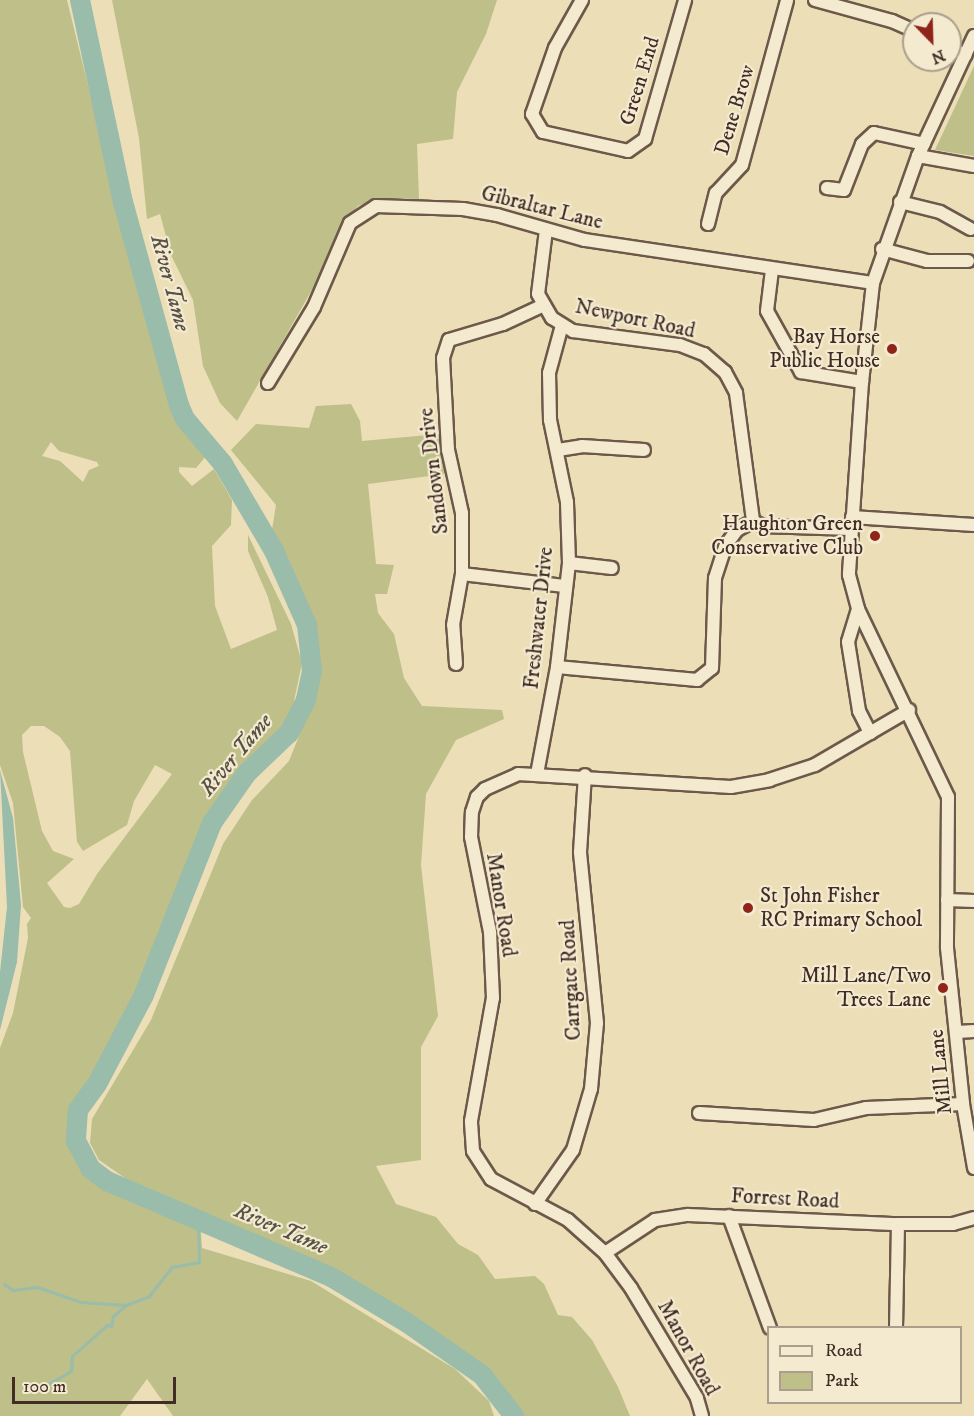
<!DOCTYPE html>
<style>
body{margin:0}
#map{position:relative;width:974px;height:1416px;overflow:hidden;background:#ecdeb7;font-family:"IM FELL DW Pica",serif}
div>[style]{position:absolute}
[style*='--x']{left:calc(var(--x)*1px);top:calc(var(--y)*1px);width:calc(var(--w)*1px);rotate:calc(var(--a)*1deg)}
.green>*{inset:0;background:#bebf89}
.water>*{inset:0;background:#99bcab}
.stream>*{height:3px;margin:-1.5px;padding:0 1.5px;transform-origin:1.5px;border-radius:1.5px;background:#99bcab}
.river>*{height:20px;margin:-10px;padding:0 10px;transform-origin:10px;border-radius:10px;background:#99bcab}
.roads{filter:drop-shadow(2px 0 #6c594a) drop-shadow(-2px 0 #6c594a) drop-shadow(0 2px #6c594a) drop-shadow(0 -2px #6c594a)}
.minor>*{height:12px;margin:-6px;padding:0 6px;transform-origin:6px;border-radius:6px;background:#f3ead0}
.dots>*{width:16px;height:16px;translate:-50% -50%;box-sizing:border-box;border:3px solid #f3ead0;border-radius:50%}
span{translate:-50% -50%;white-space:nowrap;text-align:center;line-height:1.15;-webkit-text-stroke:4.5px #f3ead0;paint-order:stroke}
.street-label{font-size:21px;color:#412d26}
.poi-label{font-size:21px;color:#412d26}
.right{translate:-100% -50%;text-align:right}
.left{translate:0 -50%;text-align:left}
.water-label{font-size:22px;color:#575147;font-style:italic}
.legend{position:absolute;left:767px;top:1326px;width:195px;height:78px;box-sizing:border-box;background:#f3ead0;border:2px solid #ac9e8c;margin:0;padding:8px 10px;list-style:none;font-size:18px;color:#412d26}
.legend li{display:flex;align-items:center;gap:12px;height:30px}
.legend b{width:30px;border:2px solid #ac9e8c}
.north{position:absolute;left:902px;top:12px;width:60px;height:60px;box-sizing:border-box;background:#f3ead0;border:2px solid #ac9e8c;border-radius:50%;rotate:157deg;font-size:16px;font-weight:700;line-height:24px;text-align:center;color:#412d26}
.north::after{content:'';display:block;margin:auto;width:21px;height:27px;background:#8f2418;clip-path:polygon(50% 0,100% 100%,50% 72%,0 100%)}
.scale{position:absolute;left:12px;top:1377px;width:164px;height:27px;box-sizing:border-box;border:3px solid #412d26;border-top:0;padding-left:8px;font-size:18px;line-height:21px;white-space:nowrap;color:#412d26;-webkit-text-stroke:4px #f3ead0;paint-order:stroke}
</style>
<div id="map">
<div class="green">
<div style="clip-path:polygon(evenodd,0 0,67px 0,135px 277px,142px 275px,179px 405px,185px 419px,212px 449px,196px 468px,179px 467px,179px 472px,192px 486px,214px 469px,232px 500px,231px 525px,212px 546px,215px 606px,231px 649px,277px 630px,268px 597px,248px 551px,248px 535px,291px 624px,302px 663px,294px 701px,306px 700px,289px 733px,247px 773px,212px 822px,144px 995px,98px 1084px,78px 1110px,76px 1141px,91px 1168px,107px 1181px,200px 1220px,202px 1248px,311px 1281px,455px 1369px,489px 1401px,494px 1416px,173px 1416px,147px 1379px,120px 1416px,0 1416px,0 1048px,13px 1013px,28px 938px,27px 924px,31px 918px,23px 907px,13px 803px,0 765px,0 0,51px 442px,59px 451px,97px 462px,99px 466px,89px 470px,83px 482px,60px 461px,42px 456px,51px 442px,0 0,31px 726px,44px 726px,60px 737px,70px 751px,77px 842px,83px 851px,127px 825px,134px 801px,155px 765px,172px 774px,97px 874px,79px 904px,70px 908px,64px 907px,47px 883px,74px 859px,53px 851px,42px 831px,23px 752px,22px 735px,31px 726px)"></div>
<div style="clip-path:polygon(112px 0,497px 0,486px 34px,457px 92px,453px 139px,417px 144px,419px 199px,377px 198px,358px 206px,344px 221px,321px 274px,237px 421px,220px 403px,203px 366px,193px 300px,171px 255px,160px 214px,147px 219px,139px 138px)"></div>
<div style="clip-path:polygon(974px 66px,974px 156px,935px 150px)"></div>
<div style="clip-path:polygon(351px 404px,360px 421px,362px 441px,439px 434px,445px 474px,368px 484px,376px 564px,394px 565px,387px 594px,375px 594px,378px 613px,394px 634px,404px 678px,422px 706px,502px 710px,504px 719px,456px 740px,426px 794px,421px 865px,438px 1016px,421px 1047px,421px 1160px,376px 1166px,396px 1204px,436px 1217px,458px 1244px,478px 1255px,495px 1279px,535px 1276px,544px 1284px,558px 1315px,572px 1317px,592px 1340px,618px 1387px,630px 1416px,514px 1416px,482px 1375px,406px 1322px,331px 1277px,287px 1258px,292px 1252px,125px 1178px,99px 1160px,90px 1143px,92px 1119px,151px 1020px,223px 844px,252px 800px,289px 761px,316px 693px,309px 689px,311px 651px,307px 625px,270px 542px,276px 505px,231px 450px,256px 424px,309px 428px,316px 406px)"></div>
</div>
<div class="water">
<div style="clip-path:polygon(0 770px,13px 818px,21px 905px,17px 962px,0 1030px,0 972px,7px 907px)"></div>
</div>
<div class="stream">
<div style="--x:4;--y:1284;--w:11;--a:34"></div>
<div style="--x:13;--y:1290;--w:24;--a:-7"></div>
<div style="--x:37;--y:1287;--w:46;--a:18.8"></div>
<div style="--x:81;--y:1302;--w:44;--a:3.9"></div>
<div style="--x:38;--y:1390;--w:38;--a:-30"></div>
<div style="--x:71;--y:1371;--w:15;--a:-86"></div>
<div style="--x:72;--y:1356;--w:47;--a:-41.5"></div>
<div style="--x:107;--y:1325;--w:4;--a:14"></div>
<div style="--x:111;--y:1326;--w:10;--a:-79"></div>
<div style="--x:113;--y:1316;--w:17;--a:-40"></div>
<div style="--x:126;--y:1305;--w:25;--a:-21"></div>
<div style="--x:149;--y:1296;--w:37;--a:-52"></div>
<div style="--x:172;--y:1267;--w:27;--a:-10"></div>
<div style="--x:199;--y:1262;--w:43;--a:-91.3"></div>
</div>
<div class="river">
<div style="--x:80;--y:0;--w:207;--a:78"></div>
<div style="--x:123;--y:202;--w:211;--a:74.6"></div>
<div style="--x:179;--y:405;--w:15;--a:67"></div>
<div style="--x:185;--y:419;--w:59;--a:49.8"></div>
<div style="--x:223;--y:464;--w:101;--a:59.6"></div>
<div style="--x:274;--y:551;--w:81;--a:66"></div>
<div style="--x:307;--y:625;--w:46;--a:83.8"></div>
<div style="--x:312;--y:671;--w:30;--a:102"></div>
<div style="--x:306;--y:700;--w:37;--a:117"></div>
<div style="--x:289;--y:733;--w:58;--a:136.4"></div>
<div style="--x:247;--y:773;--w:61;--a:125"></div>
<div style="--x:212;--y:823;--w:185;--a:111.6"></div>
<div style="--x:144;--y:995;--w:101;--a:117.8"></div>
<div style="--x:97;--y:1084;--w:32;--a:126"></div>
<div style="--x:78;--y:1110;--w:31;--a:94"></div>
<div style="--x:76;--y:1141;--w:32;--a:62"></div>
<div style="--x:91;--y:1169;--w:20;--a:37"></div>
<div style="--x:107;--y:1181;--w:244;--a:23.2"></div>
<div style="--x:331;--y:1277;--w:87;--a:31"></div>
<div style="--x:406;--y:1322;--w:93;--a:34.9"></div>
<div style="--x:482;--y:1375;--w:52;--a:52"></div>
</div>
<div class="roads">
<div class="minor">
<div style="--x:582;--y:0;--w:55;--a:119.4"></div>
<div style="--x:555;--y:48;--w:70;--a:109.2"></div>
<div style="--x:532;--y:114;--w:21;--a:59"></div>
<div style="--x:543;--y:132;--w:87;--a:12.6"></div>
<div style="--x:628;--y:151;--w:21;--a:-35"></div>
<div style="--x:645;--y:139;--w:145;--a:-73.9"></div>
<div style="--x:815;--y:0;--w:80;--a:15.3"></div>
<div style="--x:892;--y:21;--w:24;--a:24"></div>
<div style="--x:974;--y:36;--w:132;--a:115"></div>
<div style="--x:918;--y:156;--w:135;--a:109.5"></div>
<div style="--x:873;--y:283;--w:100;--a:96.3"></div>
<div style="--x:862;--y:382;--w:193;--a:93.9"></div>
<div style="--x:849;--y:575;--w:35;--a:75"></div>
<div style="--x:858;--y:609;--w:208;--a:64.4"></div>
<div style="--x:948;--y:797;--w:151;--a:90.4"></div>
<div style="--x:947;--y:948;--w:157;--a:84.1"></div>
<div style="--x:963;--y:1104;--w:65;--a:80.2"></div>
<div style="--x:950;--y:48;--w:17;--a:25"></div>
<div style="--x:918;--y:156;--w:57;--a:10.1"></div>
<div style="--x:827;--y:188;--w:17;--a:7"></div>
<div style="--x:844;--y:190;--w:49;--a:-68.6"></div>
<div style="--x:862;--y:144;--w:16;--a:-43"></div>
<div style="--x:874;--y:133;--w:51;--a:12.4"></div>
<div style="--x:900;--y:202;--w:41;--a:14"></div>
<div style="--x:940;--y:212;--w:35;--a:29"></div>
<div style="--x:708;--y:224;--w:32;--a:-76"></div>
<div style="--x:716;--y:193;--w:38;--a:-47"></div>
<div style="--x:742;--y:165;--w:171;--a:-74.7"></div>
<div style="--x:546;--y:230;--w:64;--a:97.1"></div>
<div style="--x:538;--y:294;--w:28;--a:60"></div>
<div style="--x:552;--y:318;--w:25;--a:32"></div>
<div style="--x:573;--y:331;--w:108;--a:7.5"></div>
<div style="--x:680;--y:345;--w:26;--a:21"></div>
<div style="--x:704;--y:354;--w:28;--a:41"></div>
<div style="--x:725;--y:372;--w:24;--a:62"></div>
<div style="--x:736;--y:393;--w:129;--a:82.4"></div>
<div style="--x:753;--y:521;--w:11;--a:27"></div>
<div style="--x:763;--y:526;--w:88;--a:2"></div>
<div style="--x:882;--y:249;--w:47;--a:14.9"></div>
<div style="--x:927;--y:261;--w:41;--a:0"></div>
<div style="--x:772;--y:270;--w:41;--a:97"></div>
<div style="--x:767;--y:311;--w:70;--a:60.9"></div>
<div style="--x:801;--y:372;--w:62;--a:9.3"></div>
<div style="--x:268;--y:383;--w:89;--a:-58.8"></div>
<div style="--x:314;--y:307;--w:91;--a:-66.8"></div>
<div style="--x:350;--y:223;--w:31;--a:-33"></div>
<div style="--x:376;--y:206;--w:87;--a:2"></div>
<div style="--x:463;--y:209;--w:35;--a:10"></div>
<div style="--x:497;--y:215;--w:91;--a:15.9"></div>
<div style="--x:585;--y:240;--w:291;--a:8.5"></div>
<div style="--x:558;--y:450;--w:24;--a:-9"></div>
<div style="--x:582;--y:446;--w:62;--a:3.7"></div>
<div style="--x:852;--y:517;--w:122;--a:3.8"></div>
<div style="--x:569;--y:563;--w:43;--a:6.6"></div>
<div style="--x:462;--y:574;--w:103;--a:6.7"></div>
<div style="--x:858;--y:609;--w:34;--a:107"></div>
<div style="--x:848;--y:642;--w:70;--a:80.9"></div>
<div style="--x:859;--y:711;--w:25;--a:63"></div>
<div style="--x:456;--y:664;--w:39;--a:-94"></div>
<div style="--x:453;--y:625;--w:52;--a:-80"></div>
<div style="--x:462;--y:574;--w:61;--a:-90"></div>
<div style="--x:462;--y:513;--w:65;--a:-102.5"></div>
<div style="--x:448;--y:450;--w:92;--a:-93.1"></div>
<div style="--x:443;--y:358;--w:19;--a:-72"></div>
<div style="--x:449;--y:340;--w:56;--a:-16.5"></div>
<div style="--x:503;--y:324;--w:45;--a:-24.9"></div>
<div style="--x:557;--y:667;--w:141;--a:5.3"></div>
<div style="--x:697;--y:680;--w:19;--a:-39"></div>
<div style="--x:712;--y:668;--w:90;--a:-88.1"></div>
<div style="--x:715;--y:578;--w:35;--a:-72"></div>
<div style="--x:726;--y:545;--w:19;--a:-54"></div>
<div style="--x:737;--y:530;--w:18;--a:-29"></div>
<div style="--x:537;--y:774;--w:109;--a:-79.4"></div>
<div style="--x:557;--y:667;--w:105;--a:-83.4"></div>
<div style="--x:569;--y:563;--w:61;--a:-91.9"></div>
<div style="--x:567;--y:502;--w:84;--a:-101.7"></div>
<div style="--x:550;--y:420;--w:47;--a:-91.2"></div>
<div style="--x:549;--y:373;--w:50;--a:-74.8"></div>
<div style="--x:947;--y:900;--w:27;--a:2"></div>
<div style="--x:957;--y:1032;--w:17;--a:-3"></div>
<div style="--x:699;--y:1113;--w:115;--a:3.5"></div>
<div style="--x:814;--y:1120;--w:53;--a:-13"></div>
<div style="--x:866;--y:1108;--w:97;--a:-2.4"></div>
<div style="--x:535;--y:1204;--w:66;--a:-54.9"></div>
<div style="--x:573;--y:1150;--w:64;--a:-73.6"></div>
<div style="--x:591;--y:1089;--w:66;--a:-84.8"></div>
<div style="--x:597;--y:1023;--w:172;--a:-95.7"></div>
<div style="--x:580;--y:852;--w:77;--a:-86.3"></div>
<div style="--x:729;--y:1216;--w:119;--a:69.9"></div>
<div style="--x:605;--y:1253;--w:60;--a:-33.4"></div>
<div style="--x:655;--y:1220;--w:33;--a:-9"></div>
<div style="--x:688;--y:1215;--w:210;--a:2.5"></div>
<div style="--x:898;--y:1224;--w:55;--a:0"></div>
<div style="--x:953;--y:1224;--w:22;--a:-16"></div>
<div style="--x:896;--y:1328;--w:104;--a:-88.9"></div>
<div style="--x:702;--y:1416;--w:19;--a:-106"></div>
<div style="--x:697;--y:1398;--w:128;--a:-121"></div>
<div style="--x:631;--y:1288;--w:44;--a:-126.6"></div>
<div style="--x:605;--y:1253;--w:50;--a:-138.3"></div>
<div style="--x:568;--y:1220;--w:87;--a:-152"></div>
<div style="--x:491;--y:1179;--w:33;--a:-123"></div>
<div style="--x:473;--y:1151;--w:30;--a:-94"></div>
<div style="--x:471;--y:1121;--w:125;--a:-79.9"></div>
<div style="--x:493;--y:998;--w:66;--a:-92.6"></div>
<div style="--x:490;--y:932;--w:97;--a:-101.3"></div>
<div style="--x:471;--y:837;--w:25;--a:-88"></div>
<div style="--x:472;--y:812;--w:16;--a:-72"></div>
<div style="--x:477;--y:797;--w:11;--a:-45"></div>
<div style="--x:485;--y:789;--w:36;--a:-24"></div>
<div style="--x:518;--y:774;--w:213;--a:3.5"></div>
<div style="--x:731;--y:787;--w:39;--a:-10"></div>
<div style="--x:769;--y:780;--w:48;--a:-18.1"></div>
<div style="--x:815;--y:765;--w:109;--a:-30.3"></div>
</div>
</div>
<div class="dots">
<div style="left:892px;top:349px;background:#8f2418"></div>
<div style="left:875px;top:536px;background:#8f2418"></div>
<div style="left:748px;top:908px;background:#8f2418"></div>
<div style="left:943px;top:988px;background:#8f2418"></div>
</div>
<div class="street-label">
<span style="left:640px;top:81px;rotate:-73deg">Green End</span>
<span style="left:735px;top:110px;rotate:-73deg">Dene Brow</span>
<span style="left:542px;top:208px;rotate:14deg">Gibraltar Lane</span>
<span style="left:635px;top:319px;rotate:12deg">Newport Road</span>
<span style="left:434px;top:471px;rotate:-97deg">Sandown Drive</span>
<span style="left:539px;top:618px;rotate:-84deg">Freshwater Drive</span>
<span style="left:501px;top:905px;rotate:81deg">Manor Road</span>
<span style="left:571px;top:980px;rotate:-93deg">Carrgate Road</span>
<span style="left:941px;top:1072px;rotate:-96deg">Mill Lane</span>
<span style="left:785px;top:1199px;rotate:3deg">Forrest Road</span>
<span style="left:688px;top:1348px;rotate:61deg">Manor Road</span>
</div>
<div class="poi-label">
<span class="right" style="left:880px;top:349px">Bay Horse<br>Public House</span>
<span class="right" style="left:863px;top:536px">Haughton Green<br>Conservative Club</span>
<span class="left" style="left:760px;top:908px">St John Fisher<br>RC Primary School</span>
<span class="right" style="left:931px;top:988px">Mill Lane/Two<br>Trees Lane</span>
</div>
<div class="water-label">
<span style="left:170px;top:283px;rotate:75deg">River Tame</span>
<span style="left:236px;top:755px;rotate:-50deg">River Tame</span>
<span style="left:281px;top:1229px;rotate:23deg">River Tame</span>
</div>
<ul class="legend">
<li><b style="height:8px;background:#f3ead0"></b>Road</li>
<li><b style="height:16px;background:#bebf89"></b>Park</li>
</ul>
<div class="north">N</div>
<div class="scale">100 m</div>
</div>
